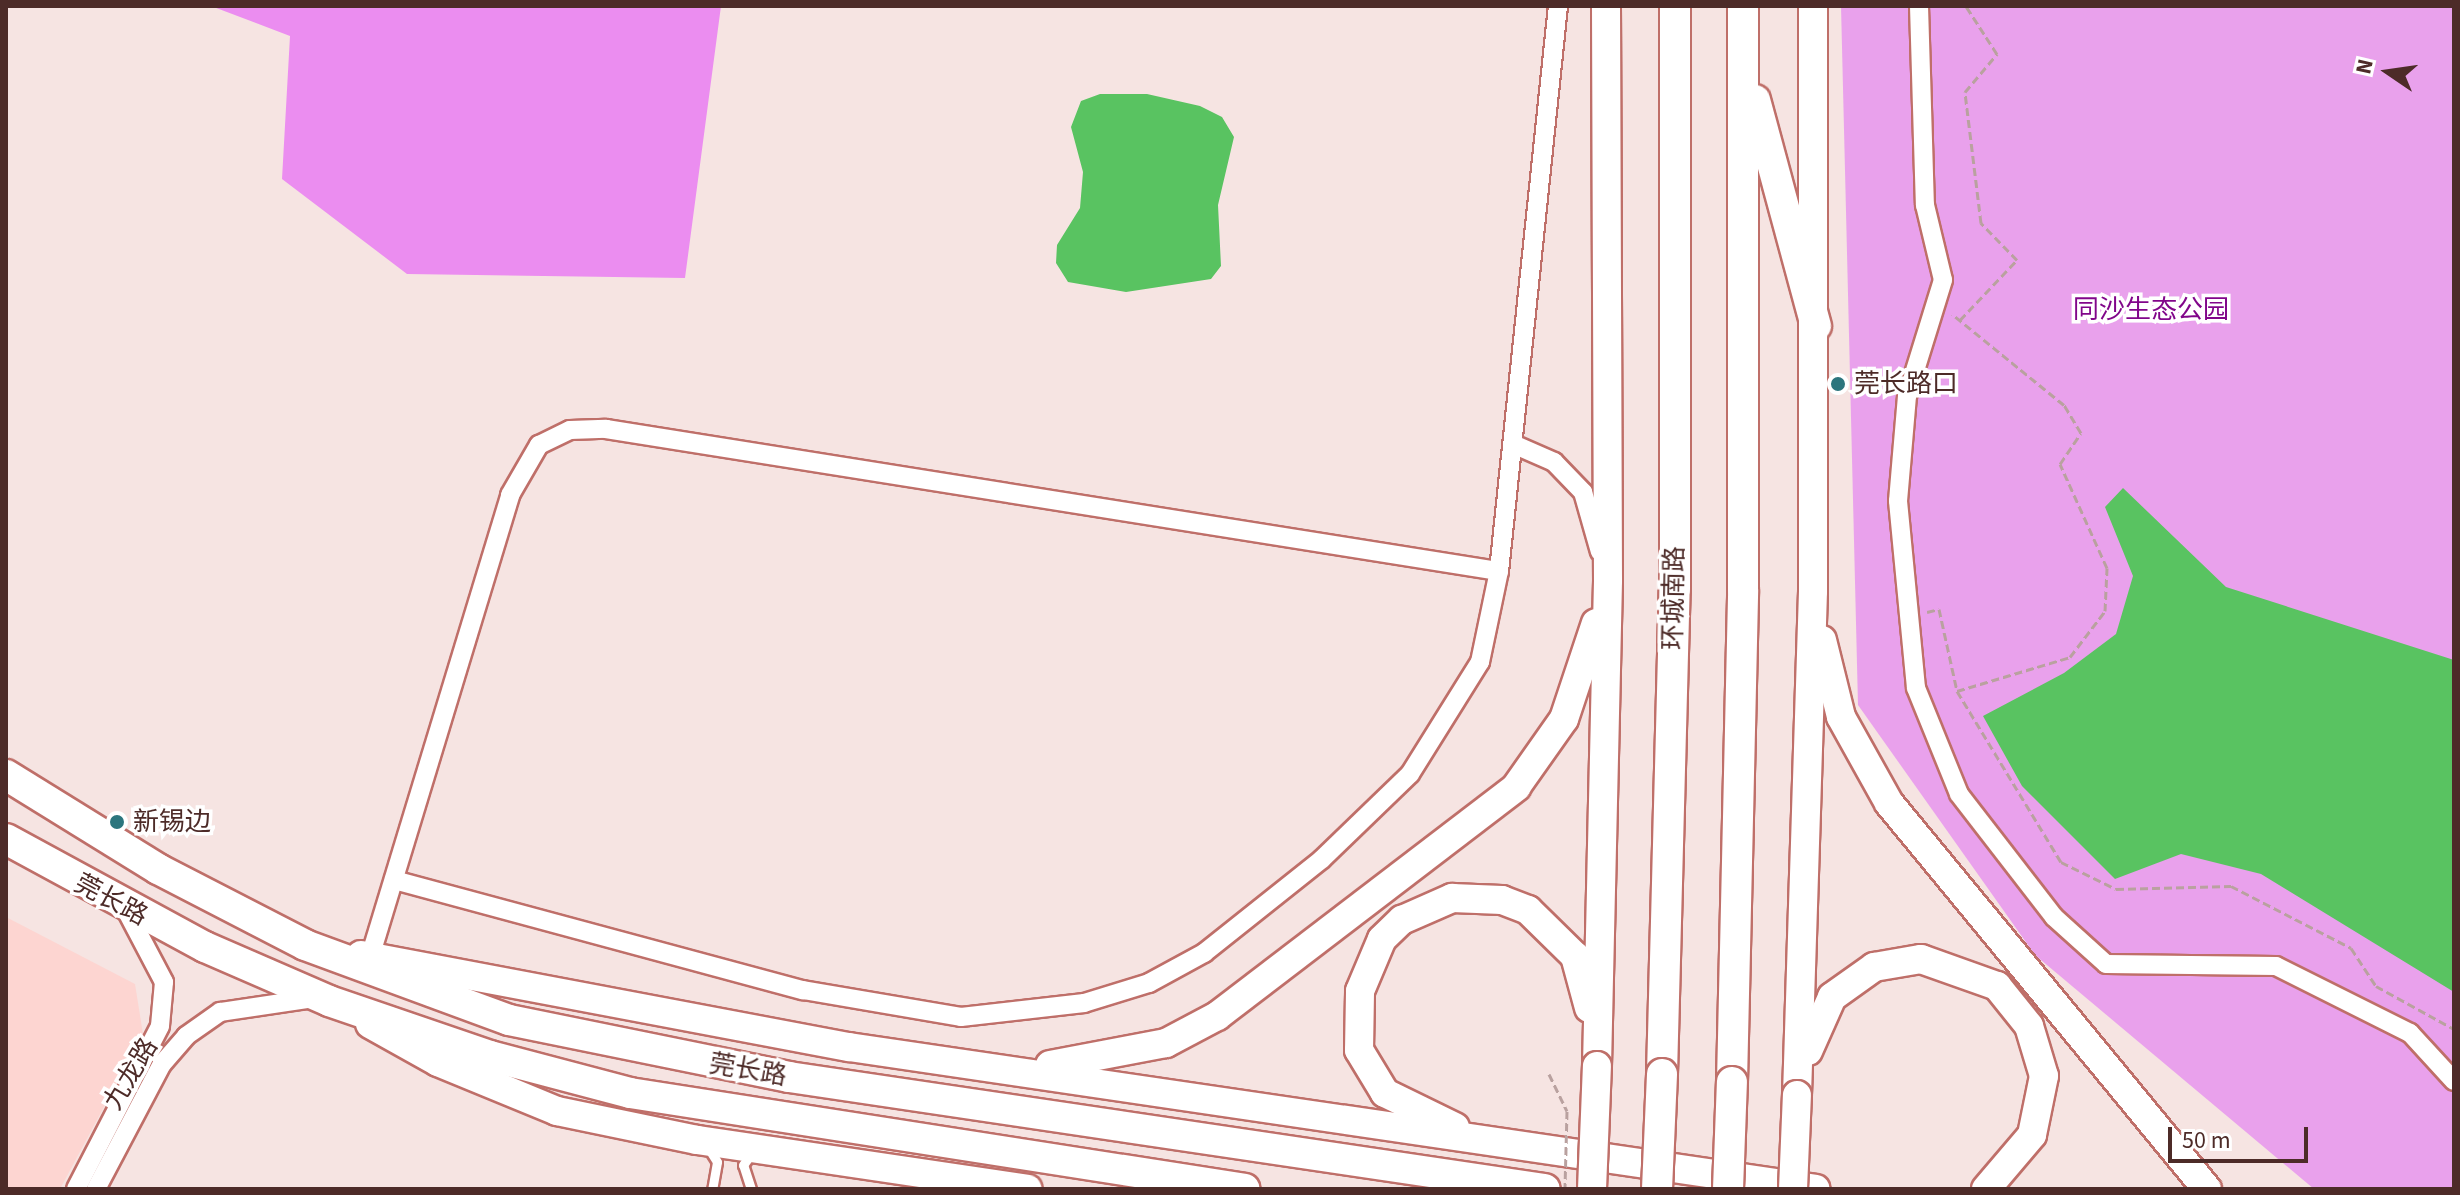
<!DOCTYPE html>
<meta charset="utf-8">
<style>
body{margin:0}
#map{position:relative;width:2460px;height:1195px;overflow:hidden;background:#f6e4e2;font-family:"Source Sans 3","Noto Sans SC",sans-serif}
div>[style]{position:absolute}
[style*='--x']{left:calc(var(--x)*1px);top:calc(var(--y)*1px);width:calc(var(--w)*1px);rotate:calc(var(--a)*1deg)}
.built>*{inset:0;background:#fdd5d1}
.green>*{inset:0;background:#e9a1ec}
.forest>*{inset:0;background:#eb8df0}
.water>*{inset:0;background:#59c361}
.path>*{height:3px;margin-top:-1.5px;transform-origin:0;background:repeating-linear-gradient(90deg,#b9a19f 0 8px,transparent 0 12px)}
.roads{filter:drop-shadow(2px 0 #bf6f69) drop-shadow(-2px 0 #bf6f69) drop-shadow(0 2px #bf6f69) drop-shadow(0 -2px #bf6f69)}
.service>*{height:9px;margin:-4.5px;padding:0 4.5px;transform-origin:4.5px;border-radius:4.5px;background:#fff}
.minor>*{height:18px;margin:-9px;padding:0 9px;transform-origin:9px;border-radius:9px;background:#fff}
.primary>*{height:28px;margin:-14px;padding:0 14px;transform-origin:14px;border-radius:14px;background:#fff}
.trunk>*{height:30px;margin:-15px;padding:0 15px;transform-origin:15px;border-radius:15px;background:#fff}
.path-bridge>*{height:3px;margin-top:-1.5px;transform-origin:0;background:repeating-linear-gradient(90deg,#b9a19f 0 8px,transparent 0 12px)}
.bridges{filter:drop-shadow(2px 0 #bf6f69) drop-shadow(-2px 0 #bf6f69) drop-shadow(0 2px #bf6f69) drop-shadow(0 -2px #bf6f69)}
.primary-bridge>*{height:28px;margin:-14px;padding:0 14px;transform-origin:14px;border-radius:14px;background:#fff}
.trunk-bridge>*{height:30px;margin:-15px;padding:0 15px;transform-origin:15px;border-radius:15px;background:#fff}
.dots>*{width:22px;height:22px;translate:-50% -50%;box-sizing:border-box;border:4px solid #fff;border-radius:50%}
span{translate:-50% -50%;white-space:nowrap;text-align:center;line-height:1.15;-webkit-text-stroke:7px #fff;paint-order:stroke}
.park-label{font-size:26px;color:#81068a}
.poi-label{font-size:26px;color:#4d2b28}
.left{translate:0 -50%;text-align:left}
.street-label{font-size:26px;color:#4d2b28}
.frame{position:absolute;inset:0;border:8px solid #4d2b28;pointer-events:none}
.north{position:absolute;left:2348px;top:32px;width:80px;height:80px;-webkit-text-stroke:6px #fff;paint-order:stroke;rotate:283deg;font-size:22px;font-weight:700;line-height:32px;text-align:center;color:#4d2b28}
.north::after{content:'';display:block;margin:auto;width:28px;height:36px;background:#4d2b28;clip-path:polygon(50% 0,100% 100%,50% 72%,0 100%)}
.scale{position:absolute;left:2168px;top:1127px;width:140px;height:36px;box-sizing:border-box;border:4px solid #4d2b28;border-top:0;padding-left:10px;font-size:24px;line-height:28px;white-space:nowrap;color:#4d2b28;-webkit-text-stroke:6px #fff;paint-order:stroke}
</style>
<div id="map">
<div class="built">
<div style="clip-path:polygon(6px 917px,135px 984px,143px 1034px,60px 1189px,6px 1189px)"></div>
</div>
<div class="green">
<div style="clip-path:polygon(1841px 6px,2454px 6px,2454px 1189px,2314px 1189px,2035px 955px,1858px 705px)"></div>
</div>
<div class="forest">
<div style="clip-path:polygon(211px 6px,721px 6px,685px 278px,407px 274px,282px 179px,290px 36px)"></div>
</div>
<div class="water">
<div style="clip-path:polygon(1100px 94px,1147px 94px,1200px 106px,1222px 117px,1234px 137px,1218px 205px,1221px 266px,1211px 279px,1126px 292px,1068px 282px,1056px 263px,1057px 245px,1080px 208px,1083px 172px,1071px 127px,1081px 101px)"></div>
<div style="clip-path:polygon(2123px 488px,2226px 587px,2454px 660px,2454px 992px,2261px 874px,2181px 854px,2115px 879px,2022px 786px,1983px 716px,2064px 673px,2116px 634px,2133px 576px,2105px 507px)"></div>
</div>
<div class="path">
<div style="--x:1960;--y:320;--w:83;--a:-46.5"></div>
<div style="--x:2017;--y:260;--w:52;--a:-134.2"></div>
<div style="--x:1981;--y:223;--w:132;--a:-97"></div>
<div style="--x:1965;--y:92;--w:50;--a:-49.9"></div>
<div style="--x:1997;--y:54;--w:57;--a:-122.9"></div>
<div style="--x:1927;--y:612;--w:12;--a:-14"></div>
<div style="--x:1939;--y:609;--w:84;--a:77.6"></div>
<div style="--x:1957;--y:691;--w:118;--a:-16.7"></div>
<div style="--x:2070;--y:657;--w:58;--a:-52.7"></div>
<div style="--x:2105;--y:611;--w:43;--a:-87.3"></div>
<div style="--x:2107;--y:568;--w:114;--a:-114.3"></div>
<div style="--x:2060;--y:464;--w:37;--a:-56"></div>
<div style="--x:2081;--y:433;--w:33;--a:-121"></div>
<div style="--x:2064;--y:405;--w:144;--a:-140.9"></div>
<div style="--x:1957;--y:691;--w:200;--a:58.7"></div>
<div style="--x:2061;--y:862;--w:61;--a:26.1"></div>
<div style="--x:2116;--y:889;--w:115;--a:-1.5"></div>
<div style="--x:2231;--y:886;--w:135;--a:27.3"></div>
<div style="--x:2351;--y:948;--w:45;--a:56.7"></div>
<div style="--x:2376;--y:986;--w:89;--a:28.9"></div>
</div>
<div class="roads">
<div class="service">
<div style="--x:709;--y:1149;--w:15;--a:58"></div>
<div style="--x:717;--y:1162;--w:27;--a:100"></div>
<div style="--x:751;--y:1189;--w:25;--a:-108"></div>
<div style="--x:743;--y:1165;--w:14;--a:-54"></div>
</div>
<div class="minor">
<div style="--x:1919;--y:6;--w:199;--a:88.3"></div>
<div style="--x:1925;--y:205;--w:77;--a:76.5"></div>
<div style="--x:1943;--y:280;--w:121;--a:107.2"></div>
<div style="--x:1907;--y:396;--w:105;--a:94.9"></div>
<div style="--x:1898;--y:501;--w:188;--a:84.5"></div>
<div style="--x:1916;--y:688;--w:114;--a:67.9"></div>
<div style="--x:1959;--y:794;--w:155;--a:52.3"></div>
<div style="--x:2054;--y:917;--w:70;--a:42.1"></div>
<div style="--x:2106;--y:964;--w:170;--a:0.7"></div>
<div style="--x:2276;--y:966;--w:150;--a:26.6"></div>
<div style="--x:2410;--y:1033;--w:65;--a:47.5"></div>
<div style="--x:1513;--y:444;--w:45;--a:23.7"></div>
<div style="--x:1554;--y:462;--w:42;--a:46"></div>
<div style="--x:1583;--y:492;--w:62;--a:74.2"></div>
<div style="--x:394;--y:880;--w:424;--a:15.1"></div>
<div style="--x:803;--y:990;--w:160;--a:9.7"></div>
<div style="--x:961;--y:1017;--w:124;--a:-6.5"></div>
<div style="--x:1084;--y:1003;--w:68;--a:-17.1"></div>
<div style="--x:1149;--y:983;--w:63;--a:-28.6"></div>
<div style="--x:1204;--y:953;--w:151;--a:-38.5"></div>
<div style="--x:1322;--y:859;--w:122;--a:-44"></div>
<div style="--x:1410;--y:774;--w:132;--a:-58"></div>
<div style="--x:1480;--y:662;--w:93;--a:-78.2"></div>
<div style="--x:1499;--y:571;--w:568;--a:-84.04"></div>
<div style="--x:370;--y:957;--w:483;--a:-73.1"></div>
<div style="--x:510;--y:495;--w:58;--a:-59.9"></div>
<div style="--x:539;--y:445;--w:34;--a:-26"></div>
<div style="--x:570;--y:430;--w:36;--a:-2"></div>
<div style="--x:606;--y:429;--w:904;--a:9.04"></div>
<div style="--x:76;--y:1189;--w:183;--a:-62.7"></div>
<div style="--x:160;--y:1026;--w:44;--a:-84.8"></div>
<div style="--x:164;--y:982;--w:81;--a:-117.8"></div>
<div style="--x:96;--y:1189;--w:141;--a:-62.2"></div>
<div style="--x:162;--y:1064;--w:37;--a:-49"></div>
<div style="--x:186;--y:1036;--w:42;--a:-35.2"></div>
<div style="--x:220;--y:1012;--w:89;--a:-8.4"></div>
</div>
<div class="primary">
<div style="--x:1822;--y:640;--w:79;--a:76.1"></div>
<div style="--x:1841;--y:717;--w:98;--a:60.8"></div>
<div style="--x:1889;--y:803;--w:500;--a:50.52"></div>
<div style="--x:361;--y:955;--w:497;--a:10.7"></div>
<div style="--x:849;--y:1047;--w:977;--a:8.35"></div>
<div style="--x:370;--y:1024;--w:78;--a:29.2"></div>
<div style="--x:438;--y:1062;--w:129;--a:22.4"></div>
<div style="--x:557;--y:1111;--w:143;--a:11.7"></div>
<div style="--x:697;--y:1140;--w:334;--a:8.4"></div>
<div style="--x:1808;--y:1051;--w:59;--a:-66"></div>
<div style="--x:1832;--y:997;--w:52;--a:-35.5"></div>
<div style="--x:1874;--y:967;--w:48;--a:-9.7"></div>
<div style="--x:1921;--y:959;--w:81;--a:19.6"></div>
<div style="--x:1997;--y:986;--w:51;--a:51.3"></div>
<div style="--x:2029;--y:1026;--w:52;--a:73.3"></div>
<div style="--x:2044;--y:1076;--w:60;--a:101.5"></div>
<div style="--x:2032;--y:1135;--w:71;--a:130.4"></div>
<div style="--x:1050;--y:1065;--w:118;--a:-10.7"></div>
<div style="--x:1166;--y:1043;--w:58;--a:-27.9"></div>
<div style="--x:1217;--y:1016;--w:377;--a:-37.4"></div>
<div style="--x:1516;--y:787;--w:83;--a:-54.8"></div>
<div style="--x:1564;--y:719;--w:101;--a:-71.6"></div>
<div style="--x:1597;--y:1066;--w:486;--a:-88.7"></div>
<div style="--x:1608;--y:580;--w:574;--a:-90.2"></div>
<div style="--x:1797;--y:1095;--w:504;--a:-88.18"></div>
<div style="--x:1813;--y:591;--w:585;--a:-90"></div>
<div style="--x:1455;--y:1127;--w:78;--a:-154.1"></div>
<div style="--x:1385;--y:1093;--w:50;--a:-121.2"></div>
<div style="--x:1359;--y:1050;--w:59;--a:-89"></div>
<div style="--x:1360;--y:991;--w:56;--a:-67.1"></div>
<div style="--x:1382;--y:939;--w:28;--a:-44"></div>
<div style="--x:1402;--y:920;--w:55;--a:-23.7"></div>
<div style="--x:1452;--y:898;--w:50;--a:2.3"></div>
<div style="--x:1502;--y:900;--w:28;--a:21"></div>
<div style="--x:1528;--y:910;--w:66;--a:44.4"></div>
<div style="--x:1575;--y:956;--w:54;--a:74.9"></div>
</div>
<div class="trunk">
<div style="--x:1755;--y:100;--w:234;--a:74.9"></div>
<div style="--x:6;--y:775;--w:179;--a:31.7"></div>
<div style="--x:158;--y:869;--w:165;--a:27.3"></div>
<div style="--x:305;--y:945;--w:217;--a:20.2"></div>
<div style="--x:509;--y:1020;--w:286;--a:11.5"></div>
<div style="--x:789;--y:1077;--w:764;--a:8.43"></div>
<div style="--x:6;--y:839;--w:226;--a:28.5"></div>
<div style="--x:205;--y:947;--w:135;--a:23.5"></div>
<div style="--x:329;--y:1001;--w:170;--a:18.9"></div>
<div style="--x:490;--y:1056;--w:145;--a:14.8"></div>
<div style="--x:630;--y:1093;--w:622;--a:8.87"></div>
<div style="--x:1662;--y:1074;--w:485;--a:-88.5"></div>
<div style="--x:1675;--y:589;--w:583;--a:-90"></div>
<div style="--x:1732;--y:1082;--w:492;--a:-88.7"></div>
<div style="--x:1743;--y:590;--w:584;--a:-90"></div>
</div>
</div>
<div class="path-bridge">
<div style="--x:1549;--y:1074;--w:41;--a:64.1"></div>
<div style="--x:1567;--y:1111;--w:78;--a:91.5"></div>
</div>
<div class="bridges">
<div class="primary-bridge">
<div style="--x:1592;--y:1189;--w:123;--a:-87.7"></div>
<div style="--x:1793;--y:1189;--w:94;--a:-87.6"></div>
</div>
<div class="trunk-bridge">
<div style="--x:1657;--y:1189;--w:115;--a:-87.5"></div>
<div style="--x:1728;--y:1189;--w:107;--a:-87.9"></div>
</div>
</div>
<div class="dots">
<div style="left:1838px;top:384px;background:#2c757d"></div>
<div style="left:117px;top:822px;background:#2c757d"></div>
</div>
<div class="park-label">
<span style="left:2151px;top:310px">同沙生态公园</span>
</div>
<div class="poi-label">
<span class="left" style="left:1854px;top:384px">莞长路口</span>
<span class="left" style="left:133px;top:822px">新锡边</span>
</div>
<div class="street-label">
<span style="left:1674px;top:598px;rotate:-89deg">环城南路</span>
<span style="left:111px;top:900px;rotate:28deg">莞长路</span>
<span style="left:748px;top:1070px;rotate:10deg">莞长路</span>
<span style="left:131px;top:1074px;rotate:-59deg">九龙路</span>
</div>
<div class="frame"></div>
<div class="north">N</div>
<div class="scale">50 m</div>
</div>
